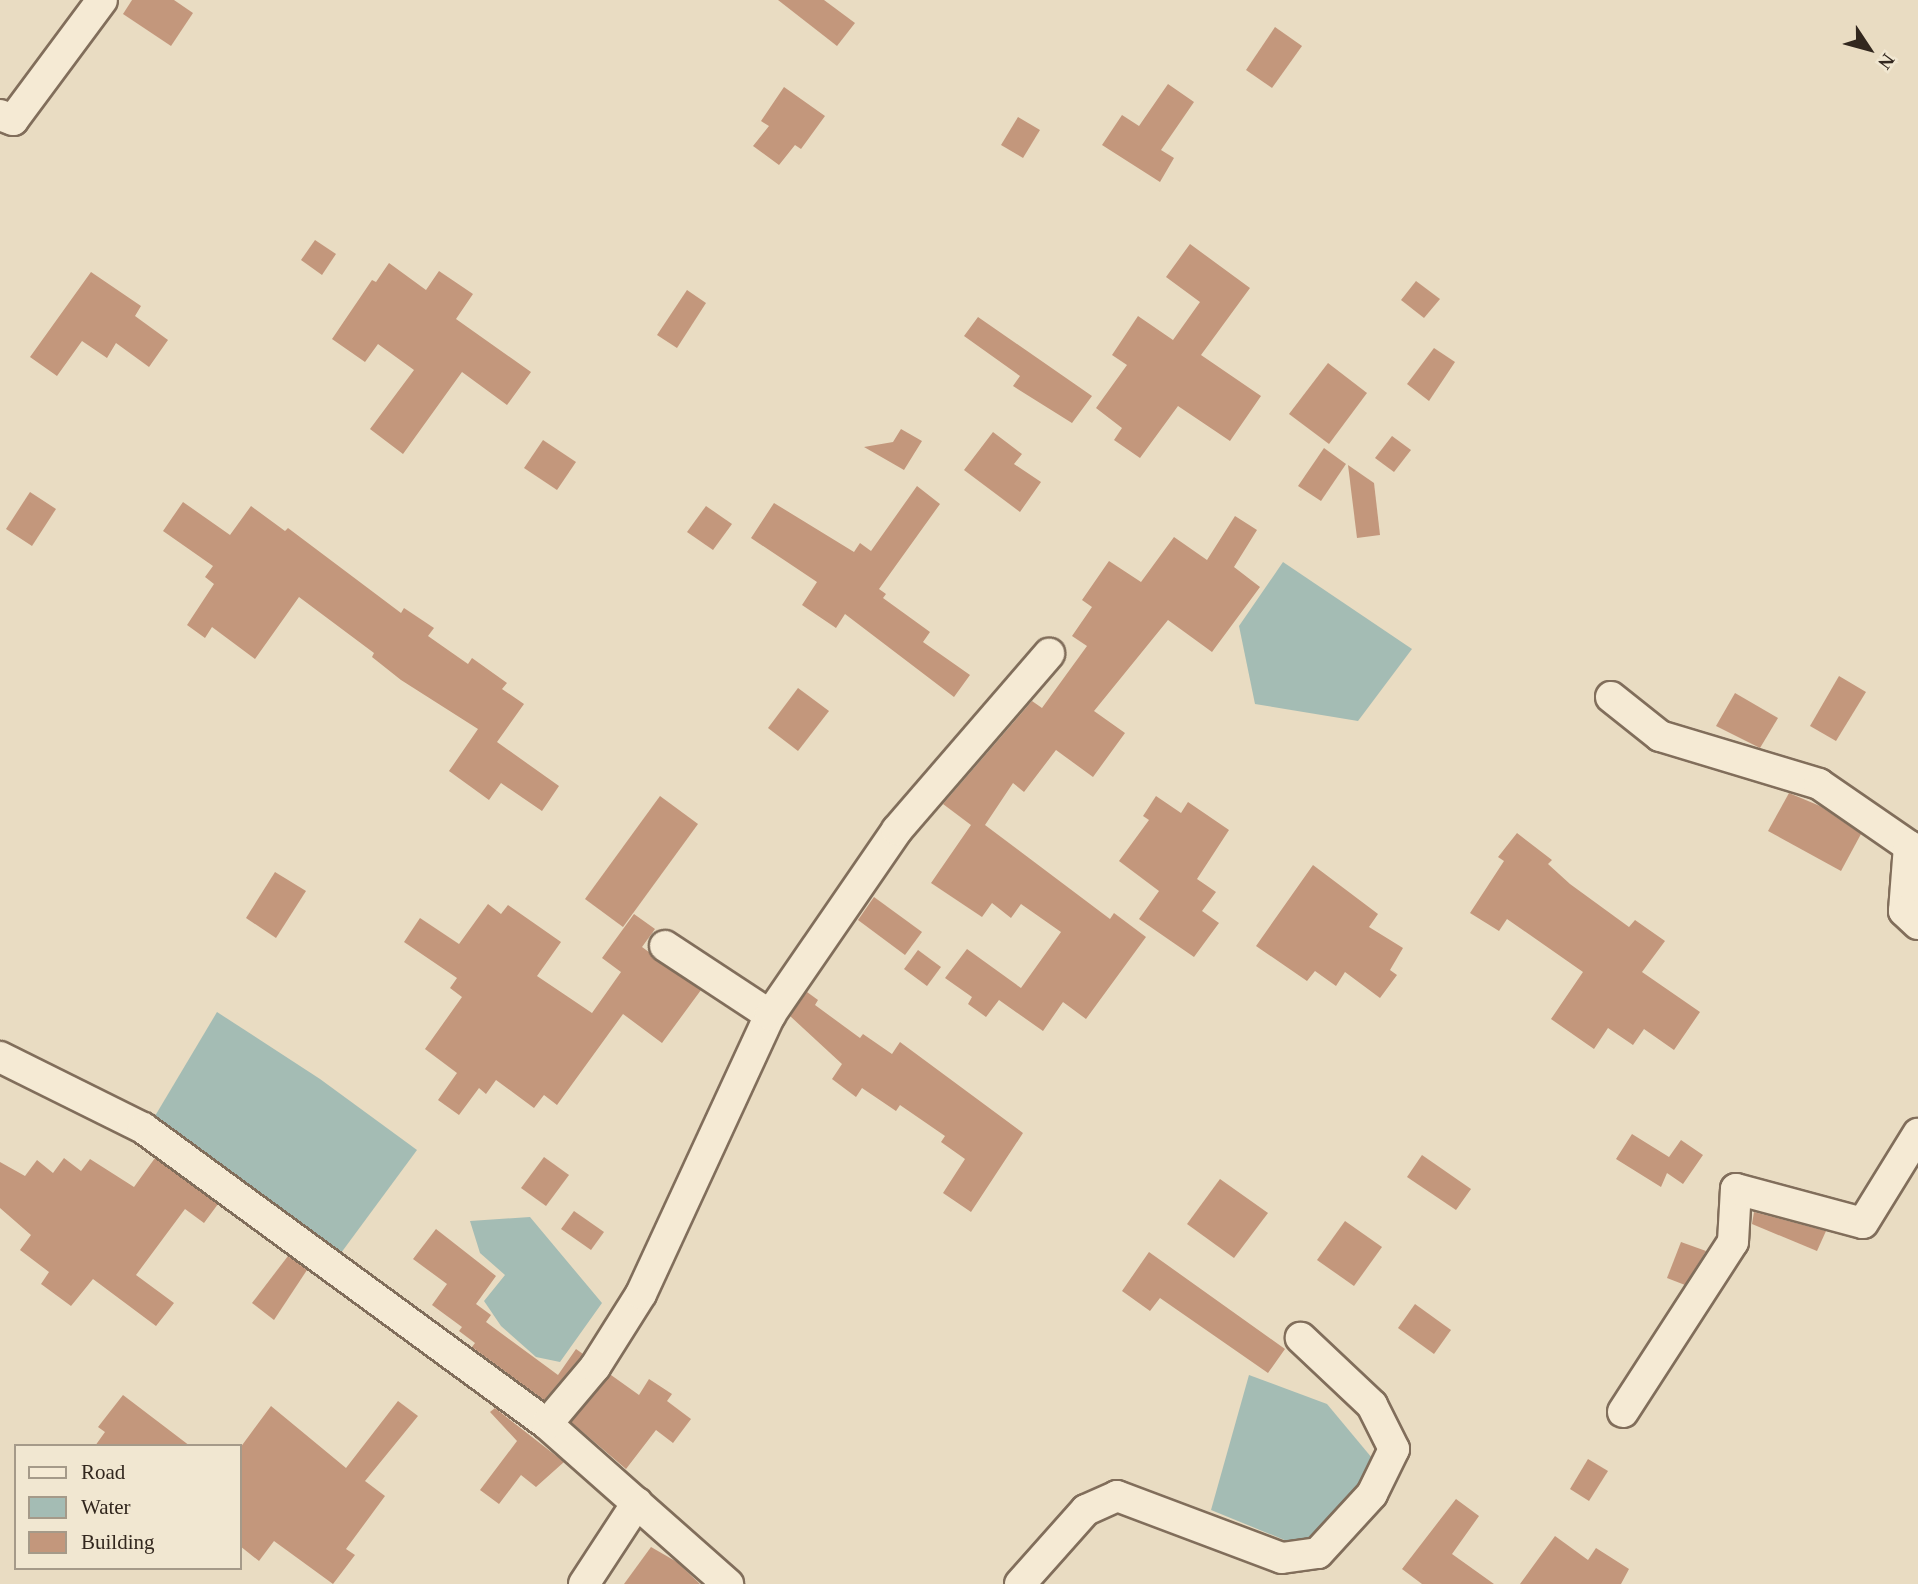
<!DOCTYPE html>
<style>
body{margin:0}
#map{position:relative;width:1918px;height:1584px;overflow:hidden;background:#e9dcc2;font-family:Georgia,serif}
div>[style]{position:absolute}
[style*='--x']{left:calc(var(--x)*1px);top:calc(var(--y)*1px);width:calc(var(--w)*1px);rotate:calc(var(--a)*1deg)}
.water>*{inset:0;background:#a4bcb4}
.building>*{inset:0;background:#c3977c}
.roads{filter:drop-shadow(2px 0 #816e5b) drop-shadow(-2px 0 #816e5b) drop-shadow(0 2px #816e5b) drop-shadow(0 -2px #816e5b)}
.street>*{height:30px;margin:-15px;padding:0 15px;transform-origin:15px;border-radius:15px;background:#f5ead4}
span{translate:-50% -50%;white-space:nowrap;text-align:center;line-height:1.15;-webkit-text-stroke:5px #f1e7d1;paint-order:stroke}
.legend{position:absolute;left:14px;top:1444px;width:228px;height:126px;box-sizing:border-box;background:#f1e7d1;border:2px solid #a59a89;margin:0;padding:9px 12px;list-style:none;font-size:21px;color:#32271e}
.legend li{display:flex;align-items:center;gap:14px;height:35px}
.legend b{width:35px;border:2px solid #a59a89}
.north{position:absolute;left:1834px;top:14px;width:70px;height:70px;-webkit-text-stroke:5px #f1e7d1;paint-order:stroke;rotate:126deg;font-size:19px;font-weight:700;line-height:28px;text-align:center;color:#32271e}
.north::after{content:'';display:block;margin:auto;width:24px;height:32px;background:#32271e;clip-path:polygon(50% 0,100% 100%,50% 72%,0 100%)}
</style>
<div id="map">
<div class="water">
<div style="clip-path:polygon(1283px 562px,1412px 649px,1358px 721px,1255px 704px,1239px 626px)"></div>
<div style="clip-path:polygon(217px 1012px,320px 1079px,417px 1150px,341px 1253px,155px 1116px)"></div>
<div style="clip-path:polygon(530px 1217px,602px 1303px,560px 1362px,536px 1357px,501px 1326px,484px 1301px,505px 1275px,480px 1253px,470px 1221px)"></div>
<div style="clip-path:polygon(1249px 1375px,1327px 1404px,1377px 1464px,1304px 1548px,1211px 1510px)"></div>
</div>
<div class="building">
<div style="clip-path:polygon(132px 0,174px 0,193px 13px,171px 46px,123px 14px)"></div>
<div style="clip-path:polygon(778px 0,824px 0,855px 23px,837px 46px)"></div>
<div style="clip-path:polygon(1275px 27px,1302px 46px,1272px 88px,1246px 70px)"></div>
<div style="clip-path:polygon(1168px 84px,1194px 102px,1161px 150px,1174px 158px,1160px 182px,1102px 145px,1122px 115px,1139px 126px)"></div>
<div style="clip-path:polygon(784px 87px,825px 116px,801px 149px,795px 145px,779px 165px,753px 146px,769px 126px,761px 121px)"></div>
<div style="clip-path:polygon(1018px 117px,1040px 130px,1023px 158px,1001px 145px)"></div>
<div style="clip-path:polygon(315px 240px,336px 254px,322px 275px,301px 260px)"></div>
<div style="clip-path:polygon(1190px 244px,1250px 288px,1201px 355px,1261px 396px,1230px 441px,1178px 406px,1140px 458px,1114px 440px,1122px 428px,1096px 408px,1127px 365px,1112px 355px,1138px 316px,1173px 340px,1200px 302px,1166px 277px)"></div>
<div style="clip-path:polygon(389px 263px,426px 290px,439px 271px,473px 294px,456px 319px,531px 372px,507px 405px,462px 372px,403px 454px,370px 429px,414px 370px,378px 344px,365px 362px,332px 339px,372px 280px,376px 282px)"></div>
<div style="clip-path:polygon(91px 272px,141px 306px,135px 316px,168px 340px,149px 367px,116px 343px,107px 358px,82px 341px,57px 376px,30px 357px)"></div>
<div style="clip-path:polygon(1416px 281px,1440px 299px,1424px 318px,1401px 300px)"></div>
<div style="clip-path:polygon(687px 290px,706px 303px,677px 348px,657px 335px)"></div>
<div style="clip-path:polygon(978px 317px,1092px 396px,1072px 423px,1013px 386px,1020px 376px,964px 336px)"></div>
<div style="clip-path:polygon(1434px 348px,1455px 362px,1429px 401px,1407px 384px)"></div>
<div style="clip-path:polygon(1328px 363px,1367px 393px,1329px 444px,1289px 414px)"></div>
<div style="clip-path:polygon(901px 429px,922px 441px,904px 470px,864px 447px,893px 442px)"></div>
<div style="clip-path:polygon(993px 432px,1022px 454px,1014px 464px,1041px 482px,1020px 512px,964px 470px)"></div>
<div style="clip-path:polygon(1392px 436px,1411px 450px,1394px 472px,1375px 458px)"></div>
<div style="clip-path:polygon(543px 440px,576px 462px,557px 490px,524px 468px)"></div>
<div style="clip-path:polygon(1324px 448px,1346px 464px,1321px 501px,1298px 486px)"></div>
<div style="clip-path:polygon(1348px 465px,1374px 483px,1380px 535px,1357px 538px)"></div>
<div style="clip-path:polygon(917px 486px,940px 504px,879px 589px,886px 594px,883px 598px,930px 632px,923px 642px,970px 675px,954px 697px,845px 614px,836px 628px,802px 605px,817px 582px,751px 538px,774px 503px,854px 552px,860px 543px,871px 551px)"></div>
<div style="clip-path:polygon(30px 492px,56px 509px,32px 546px,6px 529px)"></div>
<div style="clip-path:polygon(183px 502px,230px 535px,251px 506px,285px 531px,288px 528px,401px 613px,404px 608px,434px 628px,428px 636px,468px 664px,472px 658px,507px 683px,502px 689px,524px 704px,497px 742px,559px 786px,542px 811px,501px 783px,489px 800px,449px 771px,478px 729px,401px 680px,372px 657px,374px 653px,299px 597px,255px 659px,212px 627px,205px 638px,187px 625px,214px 584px,205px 577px,213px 566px,163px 531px)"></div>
<div style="clip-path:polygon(706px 506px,732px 524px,713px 550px,687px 532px)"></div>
<div style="clip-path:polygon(1235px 516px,1257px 530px,1234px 567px,1260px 587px,1212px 652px,1168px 620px,1094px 711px,1125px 733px,1093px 777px,1056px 750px,1024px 792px,1013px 783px,985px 825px,1110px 919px,1114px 913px,1146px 937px,1086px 1019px,1063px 1002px,1043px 1031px,999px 1000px,986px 1017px,968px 1004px,972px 997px,945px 978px,967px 949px,1021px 988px,1061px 932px,1021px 904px,1011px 918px,992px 903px,982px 917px,931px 883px,971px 825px,943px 804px,1032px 701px,1042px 708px,1087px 646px,1072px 636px,1092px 607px,1082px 600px,1109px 561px,1141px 582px,1174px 537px,1207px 560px)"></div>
<div style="clip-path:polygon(1839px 676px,1866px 692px,1836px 741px,1810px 726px)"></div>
<div style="clip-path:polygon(798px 688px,829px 711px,798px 751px,768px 728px)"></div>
<div style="clip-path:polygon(1735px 693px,1778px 718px,1760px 748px,1716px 726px)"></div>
<div style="clip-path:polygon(1789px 793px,1820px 806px,1861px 834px,1841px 871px,1768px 831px)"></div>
<div style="clip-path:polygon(660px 796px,698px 824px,623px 927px,585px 899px)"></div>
<div style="clip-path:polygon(1156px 796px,1181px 813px,1188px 802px,1229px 830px,1197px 879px,1216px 892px,1202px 911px,1219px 923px,1194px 957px,1139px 919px,1159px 891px,1119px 861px,1149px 820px,1143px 816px)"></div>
<div style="clip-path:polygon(1517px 833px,1552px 860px,1548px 864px,1570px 884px,1629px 927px,1635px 920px,1665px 941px,1642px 972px,1700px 1012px,1674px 1050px,1644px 1029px,1633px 1045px,1608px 1028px,1594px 1049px,1551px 1019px,1583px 972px,1507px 919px,1499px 931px,1470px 913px,1504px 861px,1498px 857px)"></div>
<div style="clip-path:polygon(1313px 865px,1378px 914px,1369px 927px,1403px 948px,1390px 970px,1397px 975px,1380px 998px,1345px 972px,1336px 986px,1315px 971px,1307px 981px,1256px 946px)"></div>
<div style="clip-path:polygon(275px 872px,306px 891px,276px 938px,246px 918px)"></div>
<div style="clip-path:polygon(874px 897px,922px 932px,905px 955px,858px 920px)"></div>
<div style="clip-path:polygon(488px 904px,501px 914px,508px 905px,561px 942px,537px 976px,592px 1013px,621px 972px,602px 958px,634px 914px,655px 929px,642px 947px,701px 990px,662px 1043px,623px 1014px,557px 1105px,544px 1095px,534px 1108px,496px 1080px,486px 1094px,479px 1088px,459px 1115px,438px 1100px,457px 1073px,425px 1049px,462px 997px,450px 988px,457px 978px,404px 942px,420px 918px,459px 944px)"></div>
<div style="clip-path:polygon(918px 950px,941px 967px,927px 986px,904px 969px)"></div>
<div style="clip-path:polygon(807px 992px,818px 1000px,815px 1005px,860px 1038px,863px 1034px,892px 1054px,900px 1042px,1023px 1133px,971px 1212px,943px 1193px,965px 1159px,941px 1142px,945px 1136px,900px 1105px,896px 1111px,862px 1088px,856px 1097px,832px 1079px,842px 1064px,790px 1016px)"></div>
<div style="clip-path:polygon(1632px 1134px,1669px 1157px,1681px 1140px,1703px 1155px,1683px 1184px,1667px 1173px,1661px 1187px,1616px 1159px)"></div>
<div style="clip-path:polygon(1422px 1155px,1471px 1189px,1456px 1210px,1407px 1177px)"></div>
<div style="clip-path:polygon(544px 1157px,569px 1175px,546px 1206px,521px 1188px)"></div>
<div style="clip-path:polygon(64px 1158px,81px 1171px,90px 1159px,134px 1187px,155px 1158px,218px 1204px,204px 1223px,185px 1209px,136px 1275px,174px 1303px,156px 1326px,93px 1279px,71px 1306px,41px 1284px,49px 1272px,20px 1250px,31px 1235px,0 1208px,0 1162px,25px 1176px,37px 1160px,53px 1173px)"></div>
<div style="clip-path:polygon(1220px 1179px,1268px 1213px,1234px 1258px,1187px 1224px)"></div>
<div style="clip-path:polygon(574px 1211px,604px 1232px,591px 1250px,561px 1229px)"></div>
<div style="clip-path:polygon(1754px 1212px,1826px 1231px,1817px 1251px,1752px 1224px)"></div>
<div style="clip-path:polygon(1345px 1221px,1382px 1247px,1354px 1286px,1317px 1260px)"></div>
<div style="clip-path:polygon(436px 1229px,496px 1276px,476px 1304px,491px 1315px,486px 1322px,558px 1375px,576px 1349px,583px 1354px,544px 1400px,472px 1347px,475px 1343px,459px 1331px,462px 1327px,432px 1305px,447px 1284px,413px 1259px)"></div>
<div style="clip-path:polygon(1681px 1242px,1706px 1251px,1685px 1285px,1667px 1278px)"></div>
<div style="clip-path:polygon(1149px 1252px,1285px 1349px,1268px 1373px,1160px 1298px,1150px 1311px,1122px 1291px)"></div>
<div style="clip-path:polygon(288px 1256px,307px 1270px,274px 1320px,252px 1303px)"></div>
<div style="clip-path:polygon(1415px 1304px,1451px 1330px,1434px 1354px,1398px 1328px)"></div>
<div style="clip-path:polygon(611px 1375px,639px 1395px,649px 1379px,672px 1394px,667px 1401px,691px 1419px,673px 1443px,656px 1430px,626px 1469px,571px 1422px)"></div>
<div style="clip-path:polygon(123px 1395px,190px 1446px,95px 1446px,105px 1432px,98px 1427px)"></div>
<div style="clip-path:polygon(398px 1401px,418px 1416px,365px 1481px,385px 1496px,346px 1549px,355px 1555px,333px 1584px,274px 1541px,259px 1561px,240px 1546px,240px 1448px,271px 1406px,346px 1468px)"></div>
<div style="clip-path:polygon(495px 1408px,564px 1462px,536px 1487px,521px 1475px,499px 1504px,480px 1490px,517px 1441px,490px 1412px)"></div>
<div style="clip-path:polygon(1588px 1459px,1608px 1471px,1589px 1501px,1570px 1489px)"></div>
<div style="clip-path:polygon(1456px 1499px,1479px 1516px,1452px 1554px,1494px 1584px,1422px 1584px,1402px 1569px)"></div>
<div style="clip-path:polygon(1555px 1536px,1588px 1560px,1596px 1548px,1629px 1569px,1621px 1584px,1520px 1584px)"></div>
<div style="clip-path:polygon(651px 1547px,677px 1562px,700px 1584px,624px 1584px)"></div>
</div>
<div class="roads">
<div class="street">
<div style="--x:0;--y:115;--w:14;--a:21"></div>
<div style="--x:13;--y:120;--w:149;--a:-53.4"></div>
<div style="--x:1611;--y:697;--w:63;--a:38.5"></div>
<div style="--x:1660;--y:736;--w:166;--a:16.8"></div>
<div style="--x:1819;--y:784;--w:109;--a:34.6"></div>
<div style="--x:1909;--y:846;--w:65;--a:94.4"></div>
<div style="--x:1904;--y:911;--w:19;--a:43"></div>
<div style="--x:665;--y:946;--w:126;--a:33.3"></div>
<div style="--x:0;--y:1057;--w:160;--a:26.4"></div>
<div style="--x:143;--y:1128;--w:501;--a:36.23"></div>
<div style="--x:547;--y:1424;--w:242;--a:41.5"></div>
<div style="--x:1623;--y:1412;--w:202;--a:-57.1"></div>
<div style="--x:1733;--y:1242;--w:53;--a:-86.8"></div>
<div style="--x:1736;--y:1189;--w:131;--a:15"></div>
<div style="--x:1863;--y:1223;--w:105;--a:-58.3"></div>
<div style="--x:547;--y:1424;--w:75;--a:-49.9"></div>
<div style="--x:595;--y:1367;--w:86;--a:-57.8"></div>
<div style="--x:641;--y:1294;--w:307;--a:-65.2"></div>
<div style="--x:770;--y:1015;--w:224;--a:-55.5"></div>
<div style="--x:897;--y:830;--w:233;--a:-49.2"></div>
<div style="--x:584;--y:1584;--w:97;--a:-56.8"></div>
<div style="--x:1020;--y:1584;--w:99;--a:-48.3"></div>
<div style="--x:1086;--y:1510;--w:34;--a:-24"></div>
<div style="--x:1117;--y:1496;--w:176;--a:20.6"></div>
<div style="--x:1282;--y:1558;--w:36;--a:-8"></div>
<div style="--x:1318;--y:1553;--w:80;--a:-47.5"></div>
<div style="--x:1372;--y:1494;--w:50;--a:-63.9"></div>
<div style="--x:1394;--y:1449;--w:49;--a:-116.6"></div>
<div style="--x:1372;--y:1405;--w:98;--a:-136.7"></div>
</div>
</div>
<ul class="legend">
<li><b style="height:9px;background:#f5ead4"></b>Road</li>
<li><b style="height:19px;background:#a4bcb4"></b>Water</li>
<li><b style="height:19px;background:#c3977c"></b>Building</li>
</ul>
<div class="north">N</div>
</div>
